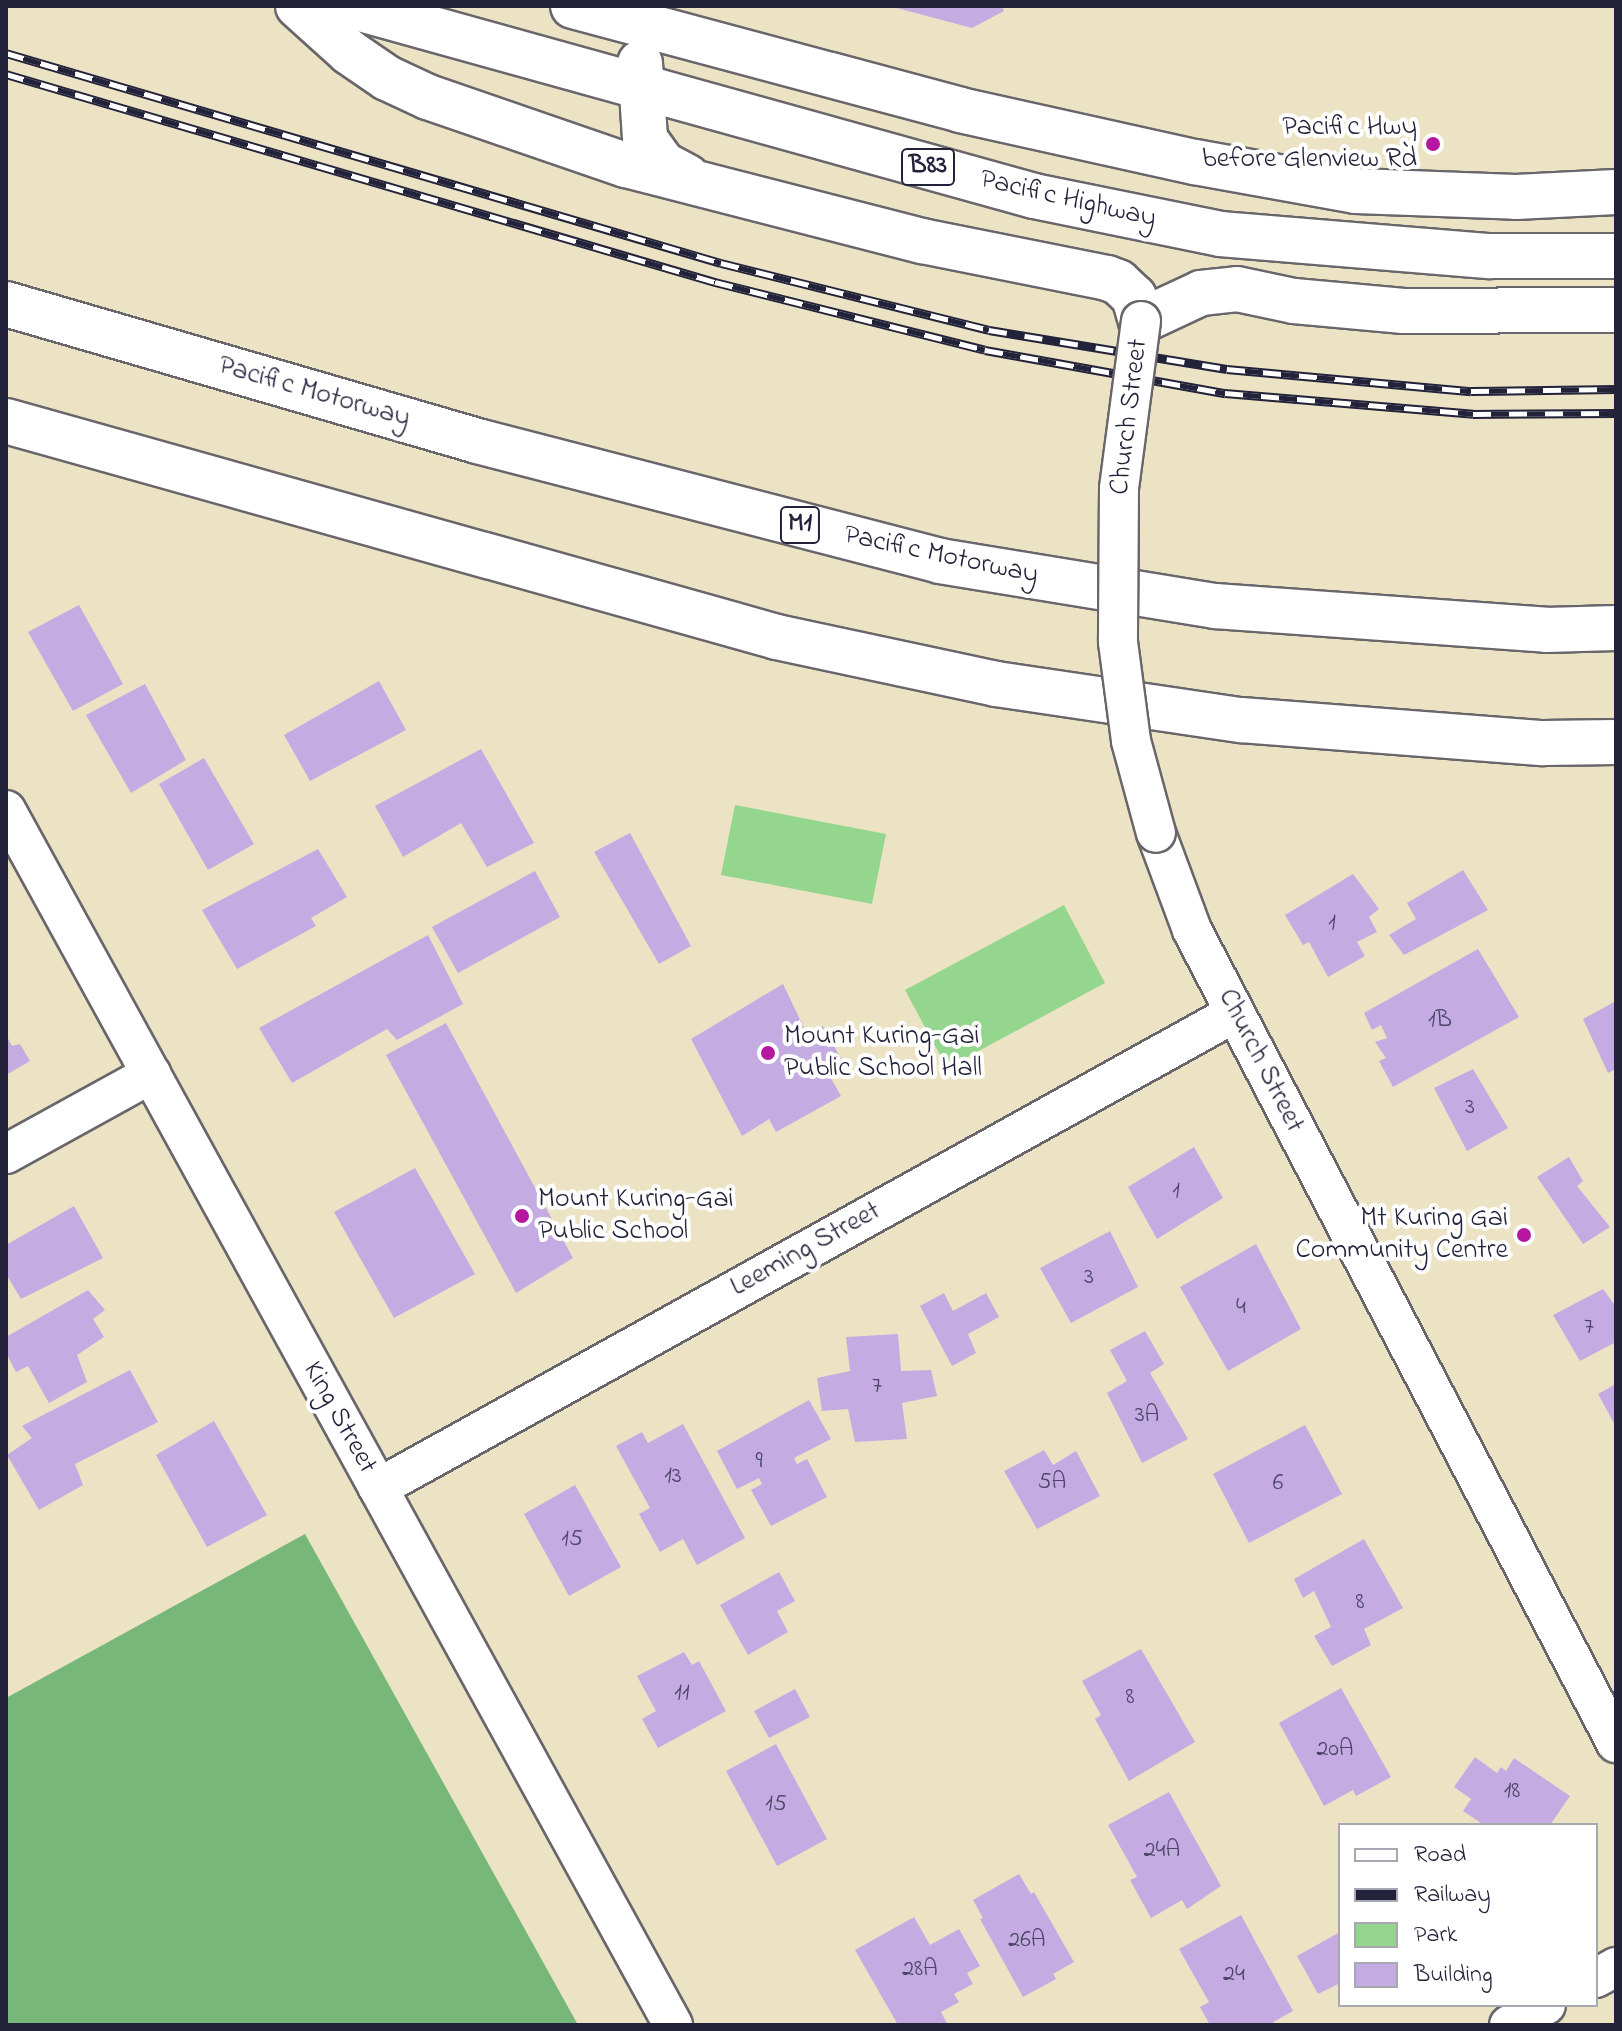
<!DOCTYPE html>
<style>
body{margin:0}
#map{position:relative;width:1622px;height:2031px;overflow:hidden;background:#ece3c4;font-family:"Indie Flower",sans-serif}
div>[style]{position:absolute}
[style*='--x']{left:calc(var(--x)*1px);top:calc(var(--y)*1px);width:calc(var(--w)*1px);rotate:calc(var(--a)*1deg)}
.green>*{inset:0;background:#94d68e}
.forest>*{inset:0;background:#77b779}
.building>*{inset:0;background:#c4ace3}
.roads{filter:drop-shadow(2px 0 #69666b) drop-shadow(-2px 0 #69666b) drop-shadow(0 2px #69666b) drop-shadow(0 -2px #69666b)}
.minor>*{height:38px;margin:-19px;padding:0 19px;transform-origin:19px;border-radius:19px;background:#fff}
.primary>*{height:44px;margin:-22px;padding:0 22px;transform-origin:22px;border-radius:22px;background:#fff}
.motorway>*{height:44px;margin:-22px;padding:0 22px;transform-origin:22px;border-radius:22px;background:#fff}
.rail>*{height:9px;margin-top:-4.5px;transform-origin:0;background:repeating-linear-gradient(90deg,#fff 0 18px,#22223b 0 36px);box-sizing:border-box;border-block:2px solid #22223b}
.bridges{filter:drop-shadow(2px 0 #69666b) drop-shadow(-2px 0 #69666b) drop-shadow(0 2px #69666b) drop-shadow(0 -2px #69666b)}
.minor-bridge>*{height:38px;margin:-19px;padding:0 19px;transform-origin:19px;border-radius:19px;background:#fff}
.dots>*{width:22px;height:22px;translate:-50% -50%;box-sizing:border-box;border:4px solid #fff;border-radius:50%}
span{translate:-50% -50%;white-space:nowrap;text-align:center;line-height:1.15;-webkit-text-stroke:8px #fff;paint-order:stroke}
.number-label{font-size:24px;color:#4a4465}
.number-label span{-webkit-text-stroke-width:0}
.shield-label span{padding:2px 6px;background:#fff;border:2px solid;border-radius:6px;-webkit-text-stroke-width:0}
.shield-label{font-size:26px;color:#22223b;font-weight:700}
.poi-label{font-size:28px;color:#22223b}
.right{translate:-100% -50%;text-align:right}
.left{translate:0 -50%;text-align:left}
.street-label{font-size:28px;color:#22223b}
.frame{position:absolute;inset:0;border:8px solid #22223b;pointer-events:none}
.legend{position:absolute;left:1338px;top:1823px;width:260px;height:184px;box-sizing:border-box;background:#fff;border:2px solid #a7a7b1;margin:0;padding:10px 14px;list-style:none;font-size:24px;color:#22223b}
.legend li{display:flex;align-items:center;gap:16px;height:40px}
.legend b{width:40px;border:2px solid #a7a7b1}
</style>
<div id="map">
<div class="green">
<div style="clip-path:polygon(735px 805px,886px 834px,872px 904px,721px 875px)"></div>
<div style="clip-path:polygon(1064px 905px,1105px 983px,947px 1068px,905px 990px)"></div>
</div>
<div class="forest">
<div style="clip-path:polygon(305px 1534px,578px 2025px,6px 2025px,6px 1698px)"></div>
</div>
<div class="building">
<div style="clip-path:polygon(889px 6px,1002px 6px,1004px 11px,972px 28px)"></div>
<div style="clip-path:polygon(79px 605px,123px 684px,73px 711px,28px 632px)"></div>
<div style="clip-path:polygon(379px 681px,406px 730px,310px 781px,284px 735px)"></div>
<div style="clip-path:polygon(145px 684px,186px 760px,131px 793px,86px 715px)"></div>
<div style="clip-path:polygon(481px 749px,534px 843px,487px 867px,461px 823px,403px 857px,375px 806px)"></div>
<div style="clip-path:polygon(204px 758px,254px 844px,208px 870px,159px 784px)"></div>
<div style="clip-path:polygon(630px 833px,691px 946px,659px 964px,594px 852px)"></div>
<div style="clip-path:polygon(318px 849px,347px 897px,311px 918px,316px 926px,237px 969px,202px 910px)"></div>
<div style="clip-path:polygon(1463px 870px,1488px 910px,1404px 955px,1389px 935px,1416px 919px,1407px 903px)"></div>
<div style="clip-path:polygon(535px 871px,560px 917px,458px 973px,432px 927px)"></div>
<div style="clip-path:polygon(1353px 874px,1379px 909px,1369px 917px,1377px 932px,1357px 942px,1365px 956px,1328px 977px,1309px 942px,1303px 945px,1285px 915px)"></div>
<div style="clip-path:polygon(428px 935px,463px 1004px,397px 1040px,387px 1029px,292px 1083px,259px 1028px)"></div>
<div style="clip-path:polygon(1478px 949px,1519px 1017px,1393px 1087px,1379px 1061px,1386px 1058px,1375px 1042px,1387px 1038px,1381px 1025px,1372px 1030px,1364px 1013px)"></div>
<div style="clip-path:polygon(783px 984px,807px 1034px,823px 1026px,845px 1066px,828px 1073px,841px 1096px,776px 1132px,769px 1119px,742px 1136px,691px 1039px)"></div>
<div style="clip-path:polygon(1616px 1001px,1616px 1069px,1608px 1073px,1583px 1019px)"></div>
<div style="clip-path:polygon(446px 1023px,573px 1258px,516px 1293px,386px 1055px)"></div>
<div style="clip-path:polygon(6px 1035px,12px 1046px,20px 1044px,30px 1061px,6px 1075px)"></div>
<div style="clip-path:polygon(1473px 1069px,1508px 1128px,1467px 1151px,1434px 1088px)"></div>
<div style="clip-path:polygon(1194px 1147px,1223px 1198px,1157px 1239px,1128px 1187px)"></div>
<div style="clip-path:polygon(1569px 1157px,1583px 1181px,1577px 1186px,1610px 1227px,1583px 1244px,1537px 1177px)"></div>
<div style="clip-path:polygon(415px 1168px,475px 1274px,394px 1318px,334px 1212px)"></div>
<div style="clip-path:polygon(74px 1206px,103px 1258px,21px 1299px,6px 1274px,6px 1245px)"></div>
<div style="clip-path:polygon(1110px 1231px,1138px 1287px,1071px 1323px,1040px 1268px)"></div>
<div style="clip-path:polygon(1256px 1244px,1301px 1329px,1228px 1371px,1180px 1287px)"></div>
<div style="clip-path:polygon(1603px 1289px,1616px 1307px,1616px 1342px,1580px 1361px,1553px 1315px)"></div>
<div style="clip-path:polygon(88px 1290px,105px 1310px,93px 1319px,104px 1337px,77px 1355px,87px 1382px,49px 1403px,28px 1366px,16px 1372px,6px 1353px,6px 1337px)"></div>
<div style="clip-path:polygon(944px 1293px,953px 1311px,986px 1293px,999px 1317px,968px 1334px,976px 1353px,952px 1366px,920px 1306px)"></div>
<div style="clip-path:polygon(1145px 1331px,1164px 1364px,1150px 1373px,1188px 1439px,1142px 1463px,1107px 1393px,1127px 1381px,1110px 1350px)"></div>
<div style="clip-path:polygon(898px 1334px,901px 1371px,931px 1370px,937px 1396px,902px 1403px,907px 1439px,855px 1442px,848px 1409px,822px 1411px,817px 1378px,850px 1371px,846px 1337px)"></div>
<div style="clip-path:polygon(130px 1370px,158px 1422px,75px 1464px,83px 1485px,39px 1510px,7px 1455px,32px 1438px,22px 1426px)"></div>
<div style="clip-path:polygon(1616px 1384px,1616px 1427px,1598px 1394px)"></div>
<div style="clip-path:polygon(809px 1400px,831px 1439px,794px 1458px,797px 1464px,807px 1459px,827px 1497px,771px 1526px,751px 1490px,762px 1484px,759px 1478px,737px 1489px,717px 1451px)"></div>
<div style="clip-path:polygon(214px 1421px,267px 1515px,207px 1547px,156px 1455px)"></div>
<div style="clip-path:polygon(683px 1424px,745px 1538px,697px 1565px,683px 1539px,660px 1552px,639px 1514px,650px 1508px,616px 1446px,642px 1432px,648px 1443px)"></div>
<div style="clip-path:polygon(1305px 1425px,1342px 1494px,1249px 1543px,1213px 1474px)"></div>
<div style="clip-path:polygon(1044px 1450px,1053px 1465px,1076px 1451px,1100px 1496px,1037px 1529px,1004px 1471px)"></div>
<div style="clip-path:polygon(575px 1485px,621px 1567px,569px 1596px,524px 1514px)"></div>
<div style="clip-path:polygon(1364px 1539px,1403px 1608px,1364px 1629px,1371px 1645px,1332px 1666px,1314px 1636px,1331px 1627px,1314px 1591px,1303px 1598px,1294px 1579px)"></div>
<div style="clip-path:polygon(779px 1572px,795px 1601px,777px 1611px,788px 1632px,748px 1655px,720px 1605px)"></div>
<div style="clip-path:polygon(1141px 1649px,1195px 1742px,1129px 1781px,1095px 1719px,1101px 1715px,1082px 1681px)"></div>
<div style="clip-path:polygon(684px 1652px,692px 1665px,699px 1661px,726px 1711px,658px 1748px,642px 1719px,656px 1711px,637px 1676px)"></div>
<div style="clip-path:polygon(1341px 1688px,1391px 1777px,1356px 1796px,1353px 1790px,1324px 1806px,1279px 1723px)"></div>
<div style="clip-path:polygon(795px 1689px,810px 1717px,769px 1738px,754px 1711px)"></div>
<div style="clip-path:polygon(776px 1744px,827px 1839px,777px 1866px,726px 1771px)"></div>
<div style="clip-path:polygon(1475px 1757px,1497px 1773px,1501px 1767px,1506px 1771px,1514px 1758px,1570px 1796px,1550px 1825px,1484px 1825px,1463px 1811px,1471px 1799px,1454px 1787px)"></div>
<div style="clip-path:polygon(1169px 1792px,1221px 1886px,1187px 1909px,1182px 1900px,1151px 1918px,1130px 1880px,1137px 1877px,1108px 1825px)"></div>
<div style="clip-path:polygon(1019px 1874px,1031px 1894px,1034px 1892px,1074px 1962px,1053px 1974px,1056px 1979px,1023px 1997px,980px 1919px,983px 1918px,973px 1900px)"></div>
<div style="clip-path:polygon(1241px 1915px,1293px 2011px,1273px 2022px,1275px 2025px,1210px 2025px,1200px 2007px,1209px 2002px,1179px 1949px)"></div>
<div style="clip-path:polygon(914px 1917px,930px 1945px,959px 1929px,980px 1966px,967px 1973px,973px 1984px,954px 1994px,959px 2002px,941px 2012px,948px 2025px,898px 2025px,855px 1950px)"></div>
<div style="clip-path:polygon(1340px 1932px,1340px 1983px,1318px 1994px,1297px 1956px)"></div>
</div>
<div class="roads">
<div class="minor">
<div style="--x:6;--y:810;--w:1386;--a:61.23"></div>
<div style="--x:1156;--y:833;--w:103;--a:69.6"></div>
<div style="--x:1192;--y:930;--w:917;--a:62.46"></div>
<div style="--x:6;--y:1154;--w:166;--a:-28.9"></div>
<div style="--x:378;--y:1488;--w:980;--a:-29"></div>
<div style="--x:1596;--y:1978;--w:23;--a:-29"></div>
<div style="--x:1509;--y:2025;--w:42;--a:-28.4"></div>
</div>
<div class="primary">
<div style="--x:298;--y:6;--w:69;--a:42"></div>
<div style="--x:349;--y:52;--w:46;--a:34.4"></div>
<div style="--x:387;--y:78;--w:45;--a:24.9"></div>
<div style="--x:428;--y:97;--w:209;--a:19"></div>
<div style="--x:626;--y:165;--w:306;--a:14.4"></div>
<div style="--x:922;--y:241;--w:189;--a:11.3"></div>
<div style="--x:1107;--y:278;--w:12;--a:20"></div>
<div style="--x:1118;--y:282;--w:22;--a:43"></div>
<div style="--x:1134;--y:297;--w:25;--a:74"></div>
<div style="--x:1141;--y:321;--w:66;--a:-25"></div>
<div style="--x:1201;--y:293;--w:36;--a:-6"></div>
<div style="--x:1237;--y:289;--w:58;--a:11.9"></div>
<div style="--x:1294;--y:301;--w:110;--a:5.2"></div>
<div style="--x:1404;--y:311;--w:212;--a:-0.3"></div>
<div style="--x:350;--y:6;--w:710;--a:15.52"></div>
<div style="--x:1034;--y:196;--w:190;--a:11.5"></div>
<div style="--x:1220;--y:234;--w:271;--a:4.7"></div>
<div style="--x:1490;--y:256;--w:126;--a:0"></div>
<div style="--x:573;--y:6;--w:401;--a:15"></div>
<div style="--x:960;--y:110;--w:241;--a:12.5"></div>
<div style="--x:1195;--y:162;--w:164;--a:10.2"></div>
<div style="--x:1356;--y:191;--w:160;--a:2.1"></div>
<div style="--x:1516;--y:197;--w:100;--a:-2.9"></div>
<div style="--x:640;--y:63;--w:76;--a:86.2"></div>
<div style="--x:645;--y:139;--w:31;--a:54"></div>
<div style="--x:663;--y:164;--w:27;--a:28"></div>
</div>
<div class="motorway">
<div style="--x:6;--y:304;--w:491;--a:16.2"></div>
<div style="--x:477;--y:441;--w:478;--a:14.5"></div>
<div style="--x:940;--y:561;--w:279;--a:9.3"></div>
<div style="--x:1215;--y:606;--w:332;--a:4.1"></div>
<div style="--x:1546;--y:630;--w:70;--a:-1.6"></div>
<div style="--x:6;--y:421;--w:801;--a:15.65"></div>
<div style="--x:777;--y:637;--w:224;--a:12.1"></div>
<div style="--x:996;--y:684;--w:248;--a:8.4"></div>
<div style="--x:1241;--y:720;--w:303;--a:4.4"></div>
<div style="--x:1543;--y:743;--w:73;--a:-0.8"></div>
</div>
</div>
<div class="rail">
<div style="--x:6;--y:53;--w:745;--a:16.37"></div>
<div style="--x:721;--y:263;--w:276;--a:14"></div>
<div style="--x:989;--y:330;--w:241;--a:9.3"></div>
<div style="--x:1227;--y:369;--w:245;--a:5.2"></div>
<div style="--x:1471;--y:391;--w:145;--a:-0.8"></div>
<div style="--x:6;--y:74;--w:739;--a:16.35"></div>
<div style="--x:715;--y:282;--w:278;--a:14.1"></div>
<div style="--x:985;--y:350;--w:244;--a:10.2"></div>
<div style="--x:1225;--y:393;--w:249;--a:4.8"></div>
<div style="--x:1473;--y:414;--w:143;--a:-0.4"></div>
</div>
<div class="bridges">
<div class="minor-bridge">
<div style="--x:1141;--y:321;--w:169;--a:97.5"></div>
<div style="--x:1119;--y:489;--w:153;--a:90.4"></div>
<div style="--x:1118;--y:642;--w:100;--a:82.5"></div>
<div style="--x:1131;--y:741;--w:95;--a:74.8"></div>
</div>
</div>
<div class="dots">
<div style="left:1433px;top:144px;background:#b5179e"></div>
<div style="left:768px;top:1053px;background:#b5179e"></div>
<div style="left:522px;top:1216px;background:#b5179e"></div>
<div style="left:1524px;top:1235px;background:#b5179e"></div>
</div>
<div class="number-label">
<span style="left:1332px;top:924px">1</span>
<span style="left:1440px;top:1021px">1B</span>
<span style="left:1470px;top:1108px">3</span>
<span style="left:1176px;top:1192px">1</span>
<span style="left:1089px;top:1278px">3</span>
<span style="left:1241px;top:1308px">4</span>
<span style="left:1589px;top:1328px">7</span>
<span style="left:877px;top:1387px">7</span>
<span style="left:1147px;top:1416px">3A</span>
<span style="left:759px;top:1462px">9</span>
<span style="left:673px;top:1477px">13</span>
<span style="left:1052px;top:1483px">5A</span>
<span style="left:1278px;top:1484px">6</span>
<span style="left:572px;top:1540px">15</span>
<span style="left:1360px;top:1603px">8</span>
<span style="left:682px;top:1694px">11</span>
<span style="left:1130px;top:1698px">8</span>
<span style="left:1335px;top:1750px">20A</span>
<span style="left:1512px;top:1792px">18</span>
<span style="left:776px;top:1805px">15</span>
<span style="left:1162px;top:1851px">24A</span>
<span style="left:1027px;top:1941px">26A</span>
<span style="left:920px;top:1970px">28A</span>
<span style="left:1234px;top:1975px">24</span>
</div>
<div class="shield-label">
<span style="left:928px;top:167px">B83</span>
<span style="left:800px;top:525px">M1</span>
</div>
<div class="poi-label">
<span class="right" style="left:1417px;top:144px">Pacific Hwy<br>before Glenview Rd</span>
<span class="left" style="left:784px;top:1053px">Mount Kuring-Gai<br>Public School Hall</span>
<span class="left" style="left:538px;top:1216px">Mount Kuring-Gai<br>Public School</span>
<span class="right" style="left:1508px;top:1235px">Mt Kuring Gai<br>Community Centre</span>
</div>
<div class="street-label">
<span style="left:1068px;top:200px;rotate:13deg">Pacific Highway</span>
<span style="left:314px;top:393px;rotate:16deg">Pacific Motorway</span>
<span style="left:1130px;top:417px;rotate:-83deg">Church Street</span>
<span style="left:941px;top:556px;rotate:12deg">Pacific Motorway</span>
<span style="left:1260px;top:1061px;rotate:63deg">Church Street</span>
<span style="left:806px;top:1250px;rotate:-29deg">Leeming Street</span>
<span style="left:339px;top:1418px;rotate:61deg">King Street</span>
</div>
<div class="frame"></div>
<ul class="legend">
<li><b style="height:10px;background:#fff"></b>Road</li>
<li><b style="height:10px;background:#22223b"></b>Railway</li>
<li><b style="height:22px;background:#94d68e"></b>Park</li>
<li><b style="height:22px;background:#c4ace3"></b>Building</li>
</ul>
</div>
